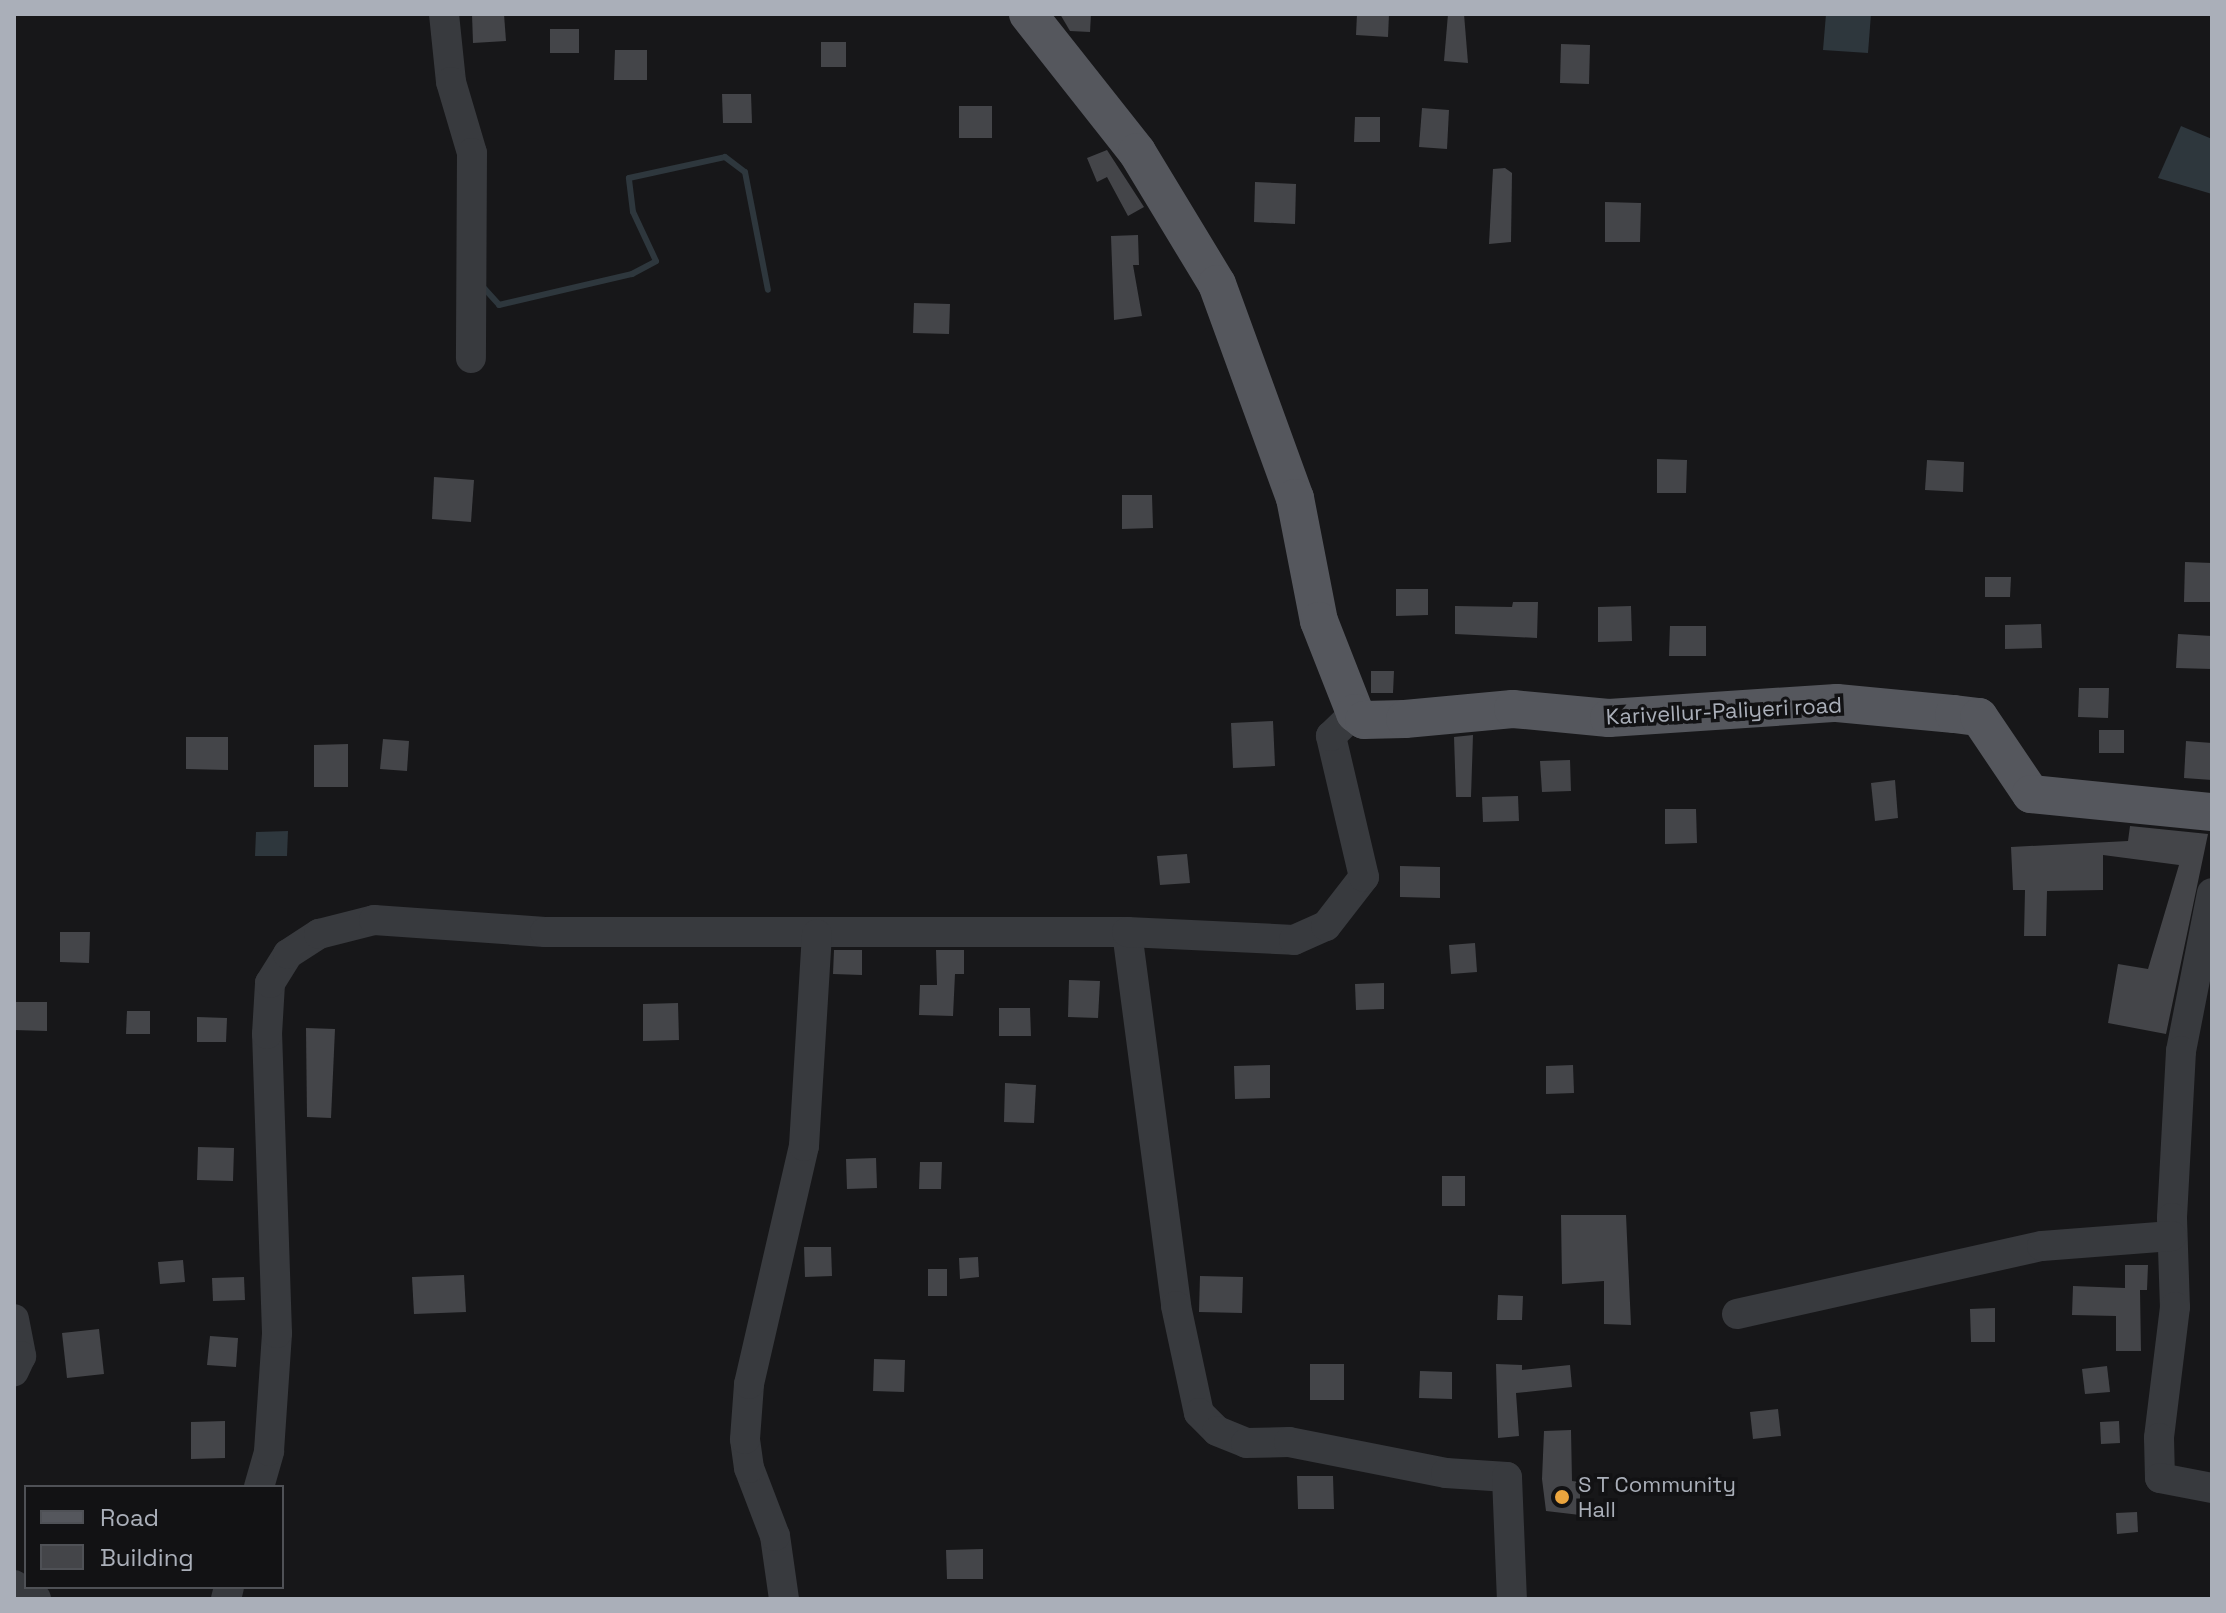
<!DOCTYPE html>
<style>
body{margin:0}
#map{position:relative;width:2226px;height:1613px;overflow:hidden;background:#171719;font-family:"Space Grotesk",sans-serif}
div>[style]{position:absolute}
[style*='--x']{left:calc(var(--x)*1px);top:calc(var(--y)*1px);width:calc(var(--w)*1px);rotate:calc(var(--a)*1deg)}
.water>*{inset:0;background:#2e373d}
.stream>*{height:6px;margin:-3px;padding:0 3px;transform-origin:3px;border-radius:3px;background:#2e373d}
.building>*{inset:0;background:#444549}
.minor>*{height:30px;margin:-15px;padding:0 15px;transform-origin:15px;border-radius:15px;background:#383a3e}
.major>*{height:38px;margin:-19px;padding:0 19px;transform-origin:19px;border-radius:19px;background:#55575d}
.dots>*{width:22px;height:22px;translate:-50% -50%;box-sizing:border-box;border:4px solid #121214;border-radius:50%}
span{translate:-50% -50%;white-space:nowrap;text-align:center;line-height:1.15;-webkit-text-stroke:7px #121214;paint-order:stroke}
.street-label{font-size:22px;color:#aaafb9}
.poi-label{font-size:22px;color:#aaafb9}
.left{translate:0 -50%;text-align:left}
.frame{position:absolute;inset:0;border:16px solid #aaafb9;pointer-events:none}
.legend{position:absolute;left:24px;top:1485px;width:260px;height:104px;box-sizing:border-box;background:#121214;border:2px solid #4f5156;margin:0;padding:10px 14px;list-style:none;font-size:24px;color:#aaafb9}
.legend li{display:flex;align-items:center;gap:16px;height:40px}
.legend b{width:40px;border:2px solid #4f5156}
</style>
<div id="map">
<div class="water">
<div style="clip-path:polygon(1826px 14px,1871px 14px,1868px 53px,1823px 50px)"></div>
<div style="clip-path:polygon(2181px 126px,2212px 139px,2212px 194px,2158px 178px)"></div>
<div style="clip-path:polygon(288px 831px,287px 856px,255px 856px,256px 832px)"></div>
</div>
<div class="stream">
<div style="--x:483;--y:287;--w:24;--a:48"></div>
<div style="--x:499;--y:305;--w:137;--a:-13.1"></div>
<div style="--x:632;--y:274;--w:27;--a:-28"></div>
<div style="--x:656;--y:261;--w:54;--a:-115.1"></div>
<div style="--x:633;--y:212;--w:34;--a:-97"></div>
<div style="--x:629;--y:178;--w:98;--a:-12.3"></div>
<div style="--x:725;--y:157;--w:25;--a:37"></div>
<div style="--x:745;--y:172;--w:120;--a:79"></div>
</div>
<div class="building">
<div style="clip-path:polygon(472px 14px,504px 14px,506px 41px,473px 43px)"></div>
<div style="clip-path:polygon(1060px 14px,1091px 14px,1090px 32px,1070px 31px)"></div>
<div style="clip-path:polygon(1357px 14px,1389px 14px,1388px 37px,1356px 35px)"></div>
<div style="clip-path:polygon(1448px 14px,1464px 14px,1468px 63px,1444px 61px)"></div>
<div style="clip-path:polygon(550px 29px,579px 29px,579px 53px,550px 53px)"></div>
<div style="clip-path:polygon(821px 42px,846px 42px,846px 67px,821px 67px)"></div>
<div style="clip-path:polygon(1561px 44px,1590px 45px,1589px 84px,1560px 83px)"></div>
<div style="clip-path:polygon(615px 50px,647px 50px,647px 80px,614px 80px)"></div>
<div style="clip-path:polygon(722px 94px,751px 94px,752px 123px,723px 123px)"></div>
<div style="clip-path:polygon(959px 106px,992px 106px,992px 138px,959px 138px)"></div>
<div style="clip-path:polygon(1422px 108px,1449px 110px,1447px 149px,1419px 147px)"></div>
<div style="clip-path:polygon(1355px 117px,1380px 117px,1380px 142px,1354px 142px)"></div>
<div style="clip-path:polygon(1107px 150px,1144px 207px,1128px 216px,1107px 177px,1097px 182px,1087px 158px)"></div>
<div style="clip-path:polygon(1505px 168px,1512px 173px,1511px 242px,1489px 244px,1493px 169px)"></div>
<div style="clip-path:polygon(1255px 182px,1296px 184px,1295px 224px,1254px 222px)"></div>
<div style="clip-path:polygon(1605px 202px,1641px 203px,1640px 242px,1605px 242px)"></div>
<div style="clip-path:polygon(1138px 235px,1139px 265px,1133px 265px,1142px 316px,1114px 320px,1111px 236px)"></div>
<div style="clip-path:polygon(914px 303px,950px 304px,949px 334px,913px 333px)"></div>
<div style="clip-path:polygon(1657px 459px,1687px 460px,1686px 493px,1657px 493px)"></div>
<div style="clip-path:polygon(1927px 460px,1964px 462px,1963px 492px,1925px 490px)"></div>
<div style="clip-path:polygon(434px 477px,474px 480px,471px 522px,432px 519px)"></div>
<div style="clip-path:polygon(1122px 495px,1152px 495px,1153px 528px,1122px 529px)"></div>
<div style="clip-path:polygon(2185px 562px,2212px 563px,2212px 602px,2184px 602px)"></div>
<div style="clip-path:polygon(1985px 577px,2011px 577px,2010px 597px,1985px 597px)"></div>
<div style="clip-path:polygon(1396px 589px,1428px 589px,1428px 615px,1396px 616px)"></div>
<div style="clip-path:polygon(1513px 602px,1538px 602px,1537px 638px,1455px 634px,1455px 606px,1512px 607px)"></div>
<div style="clip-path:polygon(1631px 606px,1632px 641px,1598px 642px,1598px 607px)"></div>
<div style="clip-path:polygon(2041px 624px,2042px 648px,2005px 649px,2005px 625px)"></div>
<div style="clip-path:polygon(1670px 626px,1706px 626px,1706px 656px,1669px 656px)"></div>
<div style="clip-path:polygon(2178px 634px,2212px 636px,2212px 669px,2176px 668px)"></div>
<div style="clip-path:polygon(1371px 671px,1394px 671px,1393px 693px,1371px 693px)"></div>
<div style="clip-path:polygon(2079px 688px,2109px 688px,2108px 718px,2078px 717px)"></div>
<div style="clip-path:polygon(1273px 721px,1275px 766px,1233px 768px,1231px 723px)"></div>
<div style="clip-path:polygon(2099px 730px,2124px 730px,2124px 753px,2099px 753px)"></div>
<div style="clip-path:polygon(1473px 735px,1471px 797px,1456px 797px,1454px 737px)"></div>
<div style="clip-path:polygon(186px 737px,228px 737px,228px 770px,186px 769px)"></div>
<div style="clip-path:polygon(383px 739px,409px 741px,407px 771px,380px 769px)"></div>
<div style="clip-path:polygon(2186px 741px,2212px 743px,2212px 780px,2184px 778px)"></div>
<div style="clip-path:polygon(348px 744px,348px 787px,314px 787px,314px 745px)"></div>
<div style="clip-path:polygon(1570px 760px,1571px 791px,1542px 792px,1540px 761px)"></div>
<div style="clip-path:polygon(1895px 780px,1898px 818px,1875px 821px,1871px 783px)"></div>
<div style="clip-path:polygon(1518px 796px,1519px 821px,1483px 822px,1482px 797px)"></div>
<div style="clip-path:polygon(1665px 809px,1696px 809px,1697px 843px,1665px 844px)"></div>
<div style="clip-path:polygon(2130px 826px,2208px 834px,2166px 1034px,2108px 1023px,2118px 964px,2148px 969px,2179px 865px,2103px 855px,2103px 890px,2047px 891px,2046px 936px,2024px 936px,2025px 890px,2013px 890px,2011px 847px,2128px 841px)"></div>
<div style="clip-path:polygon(1187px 854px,1190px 883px,1160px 885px,1157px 856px)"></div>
<div style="clip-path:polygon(1400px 866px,1440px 867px,1440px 898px,1400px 897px)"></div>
<div style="clip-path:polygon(60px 932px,90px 932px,89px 963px,60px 962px)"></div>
<div style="clip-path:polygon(1475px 943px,1477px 972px,1451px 974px,1449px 945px)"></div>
<div style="clip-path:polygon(834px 950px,862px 950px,862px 975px,833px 974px)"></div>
<div style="clip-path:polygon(936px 950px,964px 950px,964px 974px,955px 974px,953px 1016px,919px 1015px,920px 985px,937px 985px)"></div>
<div style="clip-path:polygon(1069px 980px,1100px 981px,1098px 1018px,1068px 1017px)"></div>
<div style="clip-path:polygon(1384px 983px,1384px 1009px,1356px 1010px,1355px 984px)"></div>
<div style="clip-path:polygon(14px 1002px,47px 1002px,47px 1031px,14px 1030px)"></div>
<div style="clip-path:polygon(678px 1003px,679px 1040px,643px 1041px,643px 1004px)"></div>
<div style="clip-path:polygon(999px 1008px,1030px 1008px,1031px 1036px,999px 1036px)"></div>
<div style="clip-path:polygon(127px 1011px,150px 1011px,150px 1034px,126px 1034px)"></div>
<div style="clip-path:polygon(197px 1017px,227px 1018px,226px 1042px,197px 1042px)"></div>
<div style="clip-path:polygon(306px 1028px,335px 1029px,331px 1118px,307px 1117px)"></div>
<div style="clip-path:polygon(1270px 1065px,1270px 1098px,1235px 1099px,1234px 1066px)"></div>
<div style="clip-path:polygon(1573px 1065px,1574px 1093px,1546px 1094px,1546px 1066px)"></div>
<div style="clip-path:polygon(1005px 1083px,1036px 1085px,1034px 1123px,1004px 1122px)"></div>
<div style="clip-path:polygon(198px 1147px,234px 1148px,233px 1181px,197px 1180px)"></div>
<div style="clip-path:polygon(876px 1158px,877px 1188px,847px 1189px,846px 1159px)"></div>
<div style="clip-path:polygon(920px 1162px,942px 1162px,941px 1189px,919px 1189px)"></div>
<div style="clip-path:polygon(1442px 1176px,1465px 1176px,1465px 1206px,1442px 1206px)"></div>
<div style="clip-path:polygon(1561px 1215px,1626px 1215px,1631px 1325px,1604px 1324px,1604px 1281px,1562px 1284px)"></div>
<div style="clip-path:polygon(804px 1247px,831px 1247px,832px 1276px,805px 1277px)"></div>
<div style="clip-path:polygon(978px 1257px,979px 1277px,960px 1279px,959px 1258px)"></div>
<div style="clip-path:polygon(183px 1260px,185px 1282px,160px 1284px,158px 1262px)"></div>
<div style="clip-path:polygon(2125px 1265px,2148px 1265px,2147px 1290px,2140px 1290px,2141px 1351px,2116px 1351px,2116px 1316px,2072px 1315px,2073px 1286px,2125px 1288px)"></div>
<div style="clip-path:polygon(928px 1269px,947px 1269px,947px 1296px,928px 1296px)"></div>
<div style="clip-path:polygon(464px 1275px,466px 1312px,414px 1314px,412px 1277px)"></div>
<div style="clip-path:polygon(1200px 1276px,1243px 1277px,1242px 1313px,1199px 1312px)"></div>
<div style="clip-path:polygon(244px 1277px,245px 1300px,213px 1301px,212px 1278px)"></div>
<div style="clip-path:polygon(1498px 1295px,1523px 1296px,1522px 1320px,1497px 1320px)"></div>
<div style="clip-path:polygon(1995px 1308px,1995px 1342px,1971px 1342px,1970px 1309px)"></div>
<div style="clip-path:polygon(99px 1329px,104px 1374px,67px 1378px,62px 1333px)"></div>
<div style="clip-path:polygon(210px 1336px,238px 1338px,236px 1367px,207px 1365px)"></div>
<div style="clip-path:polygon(874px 1359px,905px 1360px,904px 1392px,873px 1391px)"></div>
<div style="clip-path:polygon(1310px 1364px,1344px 1364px,1344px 1400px,1310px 1400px)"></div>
<div style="clip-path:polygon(1496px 1364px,1522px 1365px,1522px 1370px,1570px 1365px,1572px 1387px,1516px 1393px,1519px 1436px,1498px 1438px)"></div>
<div style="clip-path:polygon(2107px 1366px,2110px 1392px,2085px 1394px,2082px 1369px)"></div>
<div style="clip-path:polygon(1420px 1371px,1452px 1372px,1452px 1399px,1419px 1398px)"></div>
<div style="clip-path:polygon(1778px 1409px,1781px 1436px,1753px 1439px,1750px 1412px)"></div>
<div style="clip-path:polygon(225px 1421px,225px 1458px,191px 1459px,191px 1422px)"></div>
<div style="clip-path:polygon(2119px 1421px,2120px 1443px,2101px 1444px,2100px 1422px)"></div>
<div style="clip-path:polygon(1571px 1430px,1572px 1481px,1580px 1482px,1580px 1515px,1546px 1511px,1542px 1479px,1544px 1431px)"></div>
<div style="clip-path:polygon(1297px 1476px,1333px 1476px,1334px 1509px,1298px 1509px)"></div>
<div style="clip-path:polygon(2137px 1512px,2138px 1532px,2117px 1534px,2116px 1513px)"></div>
<div style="clip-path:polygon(983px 1549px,983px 1579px,947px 1579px,946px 1550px)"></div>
</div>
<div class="minor">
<div style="--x:444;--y:14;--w:68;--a:84.1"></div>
<div style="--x:451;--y:82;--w:74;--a:73.5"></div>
<div style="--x:472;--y:153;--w:205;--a:90.3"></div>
<div style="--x:2212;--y:893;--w:161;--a:101.1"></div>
<div style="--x:2181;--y:1051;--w:167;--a:93.1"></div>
<div style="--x:2172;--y:1218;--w:89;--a:88.1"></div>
<div style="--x:2175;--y:1307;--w:132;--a:97"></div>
<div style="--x:2159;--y:1438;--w:40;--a:88.6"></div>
<div style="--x:2160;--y:1478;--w:53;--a:10.9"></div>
<div style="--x:1127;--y:932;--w:377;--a:82.5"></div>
<div style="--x:1176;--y:1306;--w:109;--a:77.9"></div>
<div style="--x:1199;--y:1413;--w:25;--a:45"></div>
<div style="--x:1217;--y:1431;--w:31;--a:22"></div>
<div style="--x:1246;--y:1443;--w:43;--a:-1.3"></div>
<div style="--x:1289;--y:1442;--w:160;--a:11.2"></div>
<div style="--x:1446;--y:1473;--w:61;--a:3.8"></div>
<div style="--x:1507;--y:1477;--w:122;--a:87.7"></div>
<div style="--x:1737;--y:1314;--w:312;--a:-12.6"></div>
<div style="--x:2042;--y:1246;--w:130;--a:-4.4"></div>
<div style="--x:14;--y:1319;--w:38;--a:79"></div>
<div style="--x:21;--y:1356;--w:17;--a:115"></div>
<div style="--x:259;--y:1487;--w:37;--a:-74"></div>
<div style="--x:269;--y:1451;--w:118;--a:-86.1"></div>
<div style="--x:277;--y:1333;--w:299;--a:-91.9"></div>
<div style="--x:267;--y:1034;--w:51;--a:-86.6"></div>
<div style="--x:270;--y:983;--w:34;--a:-58"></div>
<div style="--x:288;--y:954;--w:37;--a:-33"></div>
<div style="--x:319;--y:934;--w:57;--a:-14.3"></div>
<div style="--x:374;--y:920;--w:171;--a:4"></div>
<div style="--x:545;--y:932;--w:582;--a:0"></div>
<div style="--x:1127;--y:932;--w:167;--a:2.7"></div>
<div style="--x:1294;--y:940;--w:35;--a:-24"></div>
<div style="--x:1326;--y:926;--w:62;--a:-52.2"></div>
<div style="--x:1364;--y:877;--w:145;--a:-103.2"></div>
<div style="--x:1331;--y:736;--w:33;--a:-44"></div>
<div style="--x:14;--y:1585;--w:26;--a:32"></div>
<div style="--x:226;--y:1599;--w:12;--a:-76"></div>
<div style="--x:784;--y:1599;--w:64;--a:-98.1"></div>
<div style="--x:775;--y:1536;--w:73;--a:-110.9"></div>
<div style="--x:749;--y:1468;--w:29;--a:-98"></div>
<div style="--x:745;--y:1439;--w:55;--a:-85.8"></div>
<div style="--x:749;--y:1384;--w:244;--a:-77"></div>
<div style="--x:804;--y:1146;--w:212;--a:-86.5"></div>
</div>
<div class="major">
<div style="--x:1028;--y:14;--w:176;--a:51.7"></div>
<div style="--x:1137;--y:152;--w:154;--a:58.8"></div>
<div style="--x:1217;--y:284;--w:228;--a:70"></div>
<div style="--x:1295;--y:498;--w:125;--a:79"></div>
<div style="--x:1319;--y:621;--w:99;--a:68.6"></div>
<div style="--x:1355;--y:713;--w:11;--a:38"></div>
<div style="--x:1364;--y:720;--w:41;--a:-1.4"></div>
<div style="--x:1405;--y:719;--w:108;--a:-5.3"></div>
<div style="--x:1513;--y:709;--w:96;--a:5.4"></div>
<div style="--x:1609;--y:718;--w:228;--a:-3.8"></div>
<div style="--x:1837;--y:703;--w:118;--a:5.4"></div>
<div style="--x:1954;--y:714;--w:25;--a:7"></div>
<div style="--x:1979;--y:717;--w:93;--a:56"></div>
<div style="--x:2031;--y:794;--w:182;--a:5.7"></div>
</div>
<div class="dots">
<div style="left:1562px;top:1497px;background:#eba53e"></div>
</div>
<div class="street-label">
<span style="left:1724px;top:711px;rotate:-3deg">Karivellur-Paliyeri road</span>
</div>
<div class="poi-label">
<span class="left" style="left:1578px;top:1497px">S T Community<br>Hall</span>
</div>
<div class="frame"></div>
<ul class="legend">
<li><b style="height:10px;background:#55575d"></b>Road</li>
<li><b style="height:22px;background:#444549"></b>Building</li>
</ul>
</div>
